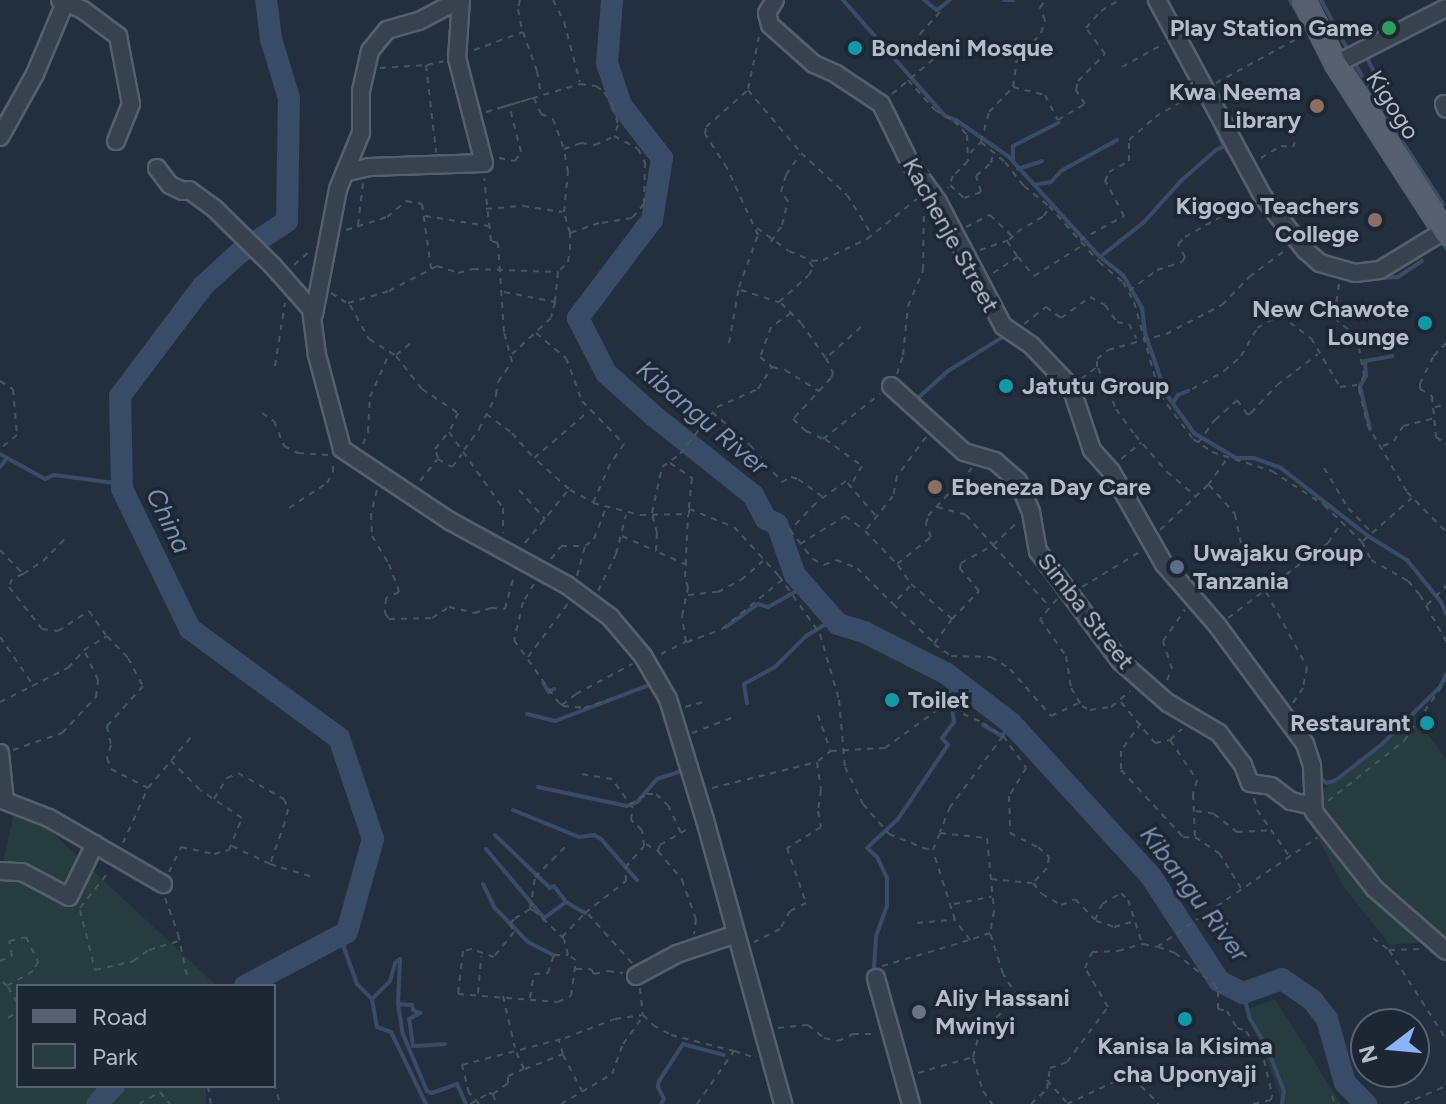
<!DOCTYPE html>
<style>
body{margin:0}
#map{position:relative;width:1446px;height:1104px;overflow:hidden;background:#242f3e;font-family:Figtree,sans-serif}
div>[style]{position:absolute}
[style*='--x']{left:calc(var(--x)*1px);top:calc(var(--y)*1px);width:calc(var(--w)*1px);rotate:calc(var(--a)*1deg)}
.green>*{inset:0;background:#263c3f}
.stream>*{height:4px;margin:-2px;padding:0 2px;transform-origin:2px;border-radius:2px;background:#394c67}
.river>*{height:22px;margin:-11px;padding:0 11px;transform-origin:11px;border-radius:11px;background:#394c67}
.path>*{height:2px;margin-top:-1px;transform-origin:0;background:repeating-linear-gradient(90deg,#44595c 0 6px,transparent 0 12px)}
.roads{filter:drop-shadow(2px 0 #565f6c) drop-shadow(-2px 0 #565f6c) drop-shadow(0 2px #565f6c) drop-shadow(0 -2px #565f6c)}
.minor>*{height:16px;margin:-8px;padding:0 8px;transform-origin:8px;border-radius:8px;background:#38414e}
.major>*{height:20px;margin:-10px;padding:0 10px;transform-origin:10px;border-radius:10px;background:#56606e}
.dots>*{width:22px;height:22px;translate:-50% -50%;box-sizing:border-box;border:4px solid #1d2633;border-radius:50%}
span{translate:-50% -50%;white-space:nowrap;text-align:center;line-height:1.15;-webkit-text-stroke:7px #1d2633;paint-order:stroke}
.poi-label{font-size:24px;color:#b4bcc9;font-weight:700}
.right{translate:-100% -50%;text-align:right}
.left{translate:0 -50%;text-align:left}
.street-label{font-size:24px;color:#b4bcc9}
.water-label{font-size:26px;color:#7c92b1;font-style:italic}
.legend{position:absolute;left:16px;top:984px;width:260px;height:104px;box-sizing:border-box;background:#1d2633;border:2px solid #59626f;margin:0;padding:10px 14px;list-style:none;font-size:24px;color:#b4bcc9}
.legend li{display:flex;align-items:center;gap:16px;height:40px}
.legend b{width:40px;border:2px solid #59626f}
.north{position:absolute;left:1350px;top:1008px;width:80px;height:80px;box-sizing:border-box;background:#1d2633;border:2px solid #59626f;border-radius:50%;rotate:254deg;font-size:22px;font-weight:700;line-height:32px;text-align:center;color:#b4bcc9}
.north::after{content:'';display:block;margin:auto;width:28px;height:36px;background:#8ab4f8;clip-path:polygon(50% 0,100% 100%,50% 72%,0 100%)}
</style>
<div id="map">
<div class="green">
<div style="clip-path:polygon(1414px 715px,1446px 759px,1446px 936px,1442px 940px,1390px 945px,1343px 886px,1305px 814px,1314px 796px,1373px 753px)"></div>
<div style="clip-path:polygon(17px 800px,217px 986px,18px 986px,18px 1086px,206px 1086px,206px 1104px,0 1104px,0 876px)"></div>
<div style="clip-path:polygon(1275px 999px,1341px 1104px,1283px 1104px,1248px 1009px)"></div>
</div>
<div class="stream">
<div style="--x:843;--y:0;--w:154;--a:48.7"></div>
<div style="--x:945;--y:116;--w:12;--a:20"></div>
<div style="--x:956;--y:120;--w:65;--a:34.9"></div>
<div style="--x:1009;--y:157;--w:135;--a:47.7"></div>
<div style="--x:1100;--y:257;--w:29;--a:38"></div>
<div style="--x:1123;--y:275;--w:38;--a:60"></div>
<div style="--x:1142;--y:308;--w:25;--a:83"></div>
<div style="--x:1145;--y:333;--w:65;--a:71"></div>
<div style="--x:1166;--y:394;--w:48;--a:54.3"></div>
<div style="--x:1194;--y:433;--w:49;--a:30.8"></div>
<div style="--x:1236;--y:458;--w:18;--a:0"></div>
<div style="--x:1254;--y:458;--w:29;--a:20"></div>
<div style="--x:1281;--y:468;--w:110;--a:38"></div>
<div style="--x:1368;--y:536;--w:46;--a:31.6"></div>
<div style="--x:1407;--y:560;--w:54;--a:51"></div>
<div style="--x:1441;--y:602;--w:13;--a:67"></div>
<div style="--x:924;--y:0;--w:16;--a:38"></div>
<div style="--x:937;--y:10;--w:16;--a:-38"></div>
<div style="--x:1004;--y:0;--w:9;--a:0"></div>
<div style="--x:1290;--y:0;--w:48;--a:60.3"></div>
<div style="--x:1321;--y:0;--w:55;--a:61.6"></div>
<div style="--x:1365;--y:54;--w:27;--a:63"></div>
<div style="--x:1353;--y:60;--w:45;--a:60.6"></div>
<div style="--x:1192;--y:79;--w:23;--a:65"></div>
<div style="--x:1380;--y:107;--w:116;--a:57"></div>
<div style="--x:1353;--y:108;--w:87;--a:57.2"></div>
<div style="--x:1210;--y:115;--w:34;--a:66"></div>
<div style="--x:1013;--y:159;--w:13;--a:-90"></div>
<div style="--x:1013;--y:146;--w:51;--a:-27.1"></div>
<div style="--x:1018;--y:169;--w:25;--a:-18"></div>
<div style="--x:1034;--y:185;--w:17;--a:-10"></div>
<div style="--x:1051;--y:182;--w:15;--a:-48"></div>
<div style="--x:1061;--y:171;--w:64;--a:-29"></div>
<div style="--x:1288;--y:239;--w:23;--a:52"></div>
<div style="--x:1443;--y:243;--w:6;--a:59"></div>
<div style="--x:1100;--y:257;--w:56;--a:-38.5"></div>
<div style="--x:1144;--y:222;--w:57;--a:-47.9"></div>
<div style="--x:1182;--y:180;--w:45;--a:-41.4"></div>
<div style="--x:1216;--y:150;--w:9;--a:-27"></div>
<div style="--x:1224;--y:146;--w:24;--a:55"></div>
<div style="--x:1378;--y:278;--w:20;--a:-3"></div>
<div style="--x:1398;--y:277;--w:29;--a:-34"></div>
<div style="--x:919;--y:397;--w:39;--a:-42"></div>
<div style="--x:948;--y:371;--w:68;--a:-31.8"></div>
<div style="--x:1173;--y:403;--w:9;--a:-58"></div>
<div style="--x:1178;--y:395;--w:11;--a:-22"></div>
<div style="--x:1370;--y:429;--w:44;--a:-103.1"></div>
<div style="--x:1360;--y:386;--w:12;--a:-59"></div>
<div style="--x:1366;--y:376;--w:15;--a:-94"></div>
<div style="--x:1365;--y:361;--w:28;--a:-10"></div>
<div style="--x:0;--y:454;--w:51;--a:29.1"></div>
<div style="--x:45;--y:479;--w:10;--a:-24"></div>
<div style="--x:54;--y:475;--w:69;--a:7.5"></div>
<div style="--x:0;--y:467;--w:11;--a:-52"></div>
<div style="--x:726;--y:627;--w:39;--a:-36"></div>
<div style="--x:758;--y:604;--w:10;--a:17"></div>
<div style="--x:768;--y:607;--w:41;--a:-29.1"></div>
<div style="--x:543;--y:683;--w:11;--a:56"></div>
<div style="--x:549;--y:692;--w:6;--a:-31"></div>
<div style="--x:747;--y:703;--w:19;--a:-99"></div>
<div style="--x:744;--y:684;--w:35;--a:-29"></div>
<div style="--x:775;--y:667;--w:44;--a:-45"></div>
<div style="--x:806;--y:636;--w:33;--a:-31"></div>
<div style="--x:527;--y:714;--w:29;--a:14"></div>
<div style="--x:555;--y:721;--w:104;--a:-20.9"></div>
<div style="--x:983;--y:725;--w:22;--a:30"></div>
<div style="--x:1002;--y:736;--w:16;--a:-55"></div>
<div style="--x:1319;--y:777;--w:10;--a:37"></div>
<div style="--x:1327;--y:783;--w:9;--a:-18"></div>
<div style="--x:1336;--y:780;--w:57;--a:-37.9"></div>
<div style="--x:1381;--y:745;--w:83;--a:-44.5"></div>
<div style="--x:1440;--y:687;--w:14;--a:-65"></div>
<div style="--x:538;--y:787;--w:91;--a:12.1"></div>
<div style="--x:627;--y:806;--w:11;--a:-22"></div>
<div style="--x:637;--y:802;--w:30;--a:-49"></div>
<div style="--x:657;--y:779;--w:28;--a:-18"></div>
<div style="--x:513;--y:810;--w:71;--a:22.2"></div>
<div style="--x:579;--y:837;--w:15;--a:-8"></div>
<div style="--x:594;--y:835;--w:8;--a:30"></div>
<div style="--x:601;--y:839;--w:55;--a:48.7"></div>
<div style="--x:495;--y:835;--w:76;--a:43.9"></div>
<div style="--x:550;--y:888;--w:4;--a:-27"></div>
<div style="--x:554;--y:886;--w:20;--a:53"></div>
<div style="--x:566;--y:902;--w:22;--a:30"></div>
<div style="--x:486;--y:849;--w:90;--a:50"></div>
<div style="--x:544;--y:918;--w:27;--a:-36"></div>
<div style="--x:483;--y:884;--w:25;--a:64"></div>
<div style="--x:494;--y:907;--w:49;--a:45.8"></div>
<div style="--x:528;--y:942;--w:29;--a:27"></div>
<div style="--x:347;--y:932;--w:16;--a:101"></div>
<div style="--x:344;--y:948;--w:38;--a:70"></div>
<div style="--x:357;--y:984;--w:21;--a:45"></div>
<div style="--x:372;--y:999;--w:28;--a:80"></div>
<div style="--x:377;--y:1027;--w:15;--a:20"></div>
<div style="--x:391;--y:1032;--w:80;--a:64.1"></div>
<div style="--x:874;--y:967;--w:31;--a:-86"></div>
<div style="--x:876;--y:936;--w:32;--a:-70"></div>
<div style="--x:887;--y:906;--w:28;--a:-90"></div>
<div style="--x:887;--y:878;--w:23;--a:-115"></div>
<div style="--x:877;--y:857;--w:13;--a:-138"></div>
<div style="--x:867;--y:848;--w:42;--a:-43.1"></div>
<div style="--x:898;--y:819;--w:89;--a:-56"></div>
<div style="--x:948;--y:745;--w:9;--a:-131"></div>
<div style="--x:942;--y:738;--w:20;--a:-53"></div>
<div style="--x:954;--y:722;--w:49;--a:-98.3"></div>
<div style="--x:1243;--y:993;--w:27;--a:75"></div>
<div style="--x:1250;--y:1019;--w:33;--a:59"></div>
<div style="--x:1267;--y:1047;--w:47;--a:68.9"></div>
<div style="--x:1284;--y:1091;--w:13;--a:99"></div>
<div style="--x:372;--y:999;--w:25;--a:-45"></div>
<div style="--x:390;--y:981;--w:19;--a:-74"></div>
<div style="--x:395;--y:963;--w:6;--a:-39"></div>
<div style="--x:400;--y:959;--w:45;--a:92.5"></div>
<div style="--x:445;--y:1044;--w:32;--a:176"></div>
<div style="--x:413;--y:1046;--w:27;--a:-98"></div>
<div style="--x:409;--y:1019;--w:13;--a:-29"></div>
<div style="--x:420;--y:1013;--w:8;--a:-157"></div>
<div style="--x:413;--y:1010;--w:5;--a:-101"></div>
<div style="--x:412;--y:1005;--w:14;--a:-176"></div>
<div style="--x:398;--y:1004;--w:30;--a:81"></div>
<div style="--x:403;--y:1034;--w:62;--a:67.2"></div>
<div style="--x:427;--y:1091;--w:5;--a:22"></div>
<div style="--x:432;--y:1093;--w:27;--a:-20"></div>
<div style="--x:457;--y:1084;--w:22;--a:66"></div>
<div style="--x:661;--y:1104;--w:6;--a:-59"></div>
<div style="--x:664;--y:1099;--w:13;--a:-117"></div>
<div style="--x:658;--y:1087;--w:6;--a:-81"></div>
<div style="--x:659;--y:1081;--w:44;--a:-57"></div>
<div style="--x:683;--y:1044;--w:42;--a:15"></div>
</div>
<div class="river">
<div style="--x:612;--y:0;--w:63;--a:94.5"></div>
<div style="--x:607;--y:63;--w:44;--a:71.6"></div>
<div style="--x:621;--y:105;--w:67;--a:52.3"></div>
<div style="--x:662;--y:158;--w:63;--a:99.2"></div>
<div style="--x:652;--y:220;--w:123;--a:127.1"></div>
<div style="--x:578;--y:318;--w:62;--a:63"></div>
<div style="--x:606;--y:373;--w:64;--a:41.9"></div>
<div style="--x:654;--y:416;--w:127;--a:38.6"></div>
<div style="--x:753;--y:495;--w:27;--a:62"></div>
<div style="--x:766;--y:519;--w:12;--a:24"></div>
<div style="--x:777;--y:524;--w:54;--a:70.6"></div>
<div style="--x:795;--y:575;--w:65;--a:48.7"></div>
<div style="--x:838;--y:624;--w:27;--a:17"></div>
<div style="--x:864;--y:632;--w:93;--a:26.8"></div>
<div style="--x:947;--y:674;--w:81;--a:37.4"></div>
<div style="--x:1011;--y:723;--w:206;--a:47.6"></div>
<div style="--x:1150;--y:875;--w:126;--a:56.9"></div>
<div style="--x:1219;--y:981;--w:27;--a:27"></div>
<div style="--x:1243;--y:993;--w:41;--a:-19.7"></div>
<div style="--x:1282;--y:979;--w:38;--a:35"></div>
<div style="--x:1313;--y:1001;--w:23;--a:52"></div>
<div style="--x:1327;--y:1019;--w:66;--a:74.3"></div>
<div style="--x:1345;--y:1083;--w:30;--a:45"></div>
<div style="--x:245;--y:986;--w:115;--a:-27.9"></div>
<div style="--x:347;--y:932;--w:97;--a:-74.4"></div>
<div style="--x:373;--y:839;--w:107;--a:-108.6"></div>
<div style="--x:339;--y:738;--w:185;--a:-143.8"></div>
<div style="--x:190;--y:629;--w:156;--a:-115.9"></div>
<div style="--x:122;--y:489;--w:93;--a:-91.2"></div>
<div style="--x:120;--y:396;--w:138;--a:-53"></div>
<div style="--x:203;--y:286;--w:47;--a:-42.4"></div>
<div style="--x:238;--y:254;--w:59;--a:-34"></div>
<div style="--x:287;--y:221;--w:123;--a:-89.1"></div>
<div style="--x:289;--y:98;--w:62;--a:-107"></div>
<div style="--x:271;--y:39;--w:39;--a:-97"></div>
<div style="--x:97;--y:1104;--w:25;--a:-47"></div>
</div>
<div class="path">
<div style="--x:520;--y:0;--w:9;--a:103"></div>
<div style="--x:518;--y:9;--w:21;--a:79"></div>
<div style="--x:553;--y:0;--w:25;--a:63"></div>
<div style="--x:564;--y:22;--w:62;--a:75.1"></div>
<div style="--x:474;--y:50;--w:52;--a:-20.2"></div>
<div style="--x:523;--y:32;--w:41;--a:70.3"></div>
<div style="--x:537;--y:71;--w:23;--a:80"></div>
<div style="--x:427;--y:65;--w:17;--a:-13"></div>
<div style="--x:1122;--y:67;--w:49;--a:-29.2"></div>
<div style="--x:380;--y:68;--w:46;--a:-3.7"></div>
<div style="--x:426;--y:65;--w:88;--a:83.4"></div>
<div style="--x:908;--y:80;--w:40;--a:48"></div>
<div style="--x:935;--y:110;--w:22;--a:30"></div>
<div style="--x:954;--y:121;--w:19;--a:47"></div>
<div style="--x:967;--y:135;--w:26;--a:88"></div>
<div style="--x:968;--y:161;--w:21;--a:135"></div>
<div style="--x:953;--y:176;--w:13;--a:113"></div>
<div style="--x:1216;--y:83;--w:98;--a:-28.7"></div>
<div style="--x:1013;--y:87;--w:33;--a:14"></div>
<div style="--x:1045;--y:95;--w:28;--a:63"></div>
<div style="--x:1058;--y:120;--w:31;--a:-31"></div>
<div style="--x:1085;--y:104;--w:17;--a:-123"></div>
<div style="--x:1076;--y:90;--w:9;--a:-77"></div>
<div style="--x:1078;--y:81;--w:38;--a:-45"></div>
<div style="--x:1105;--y:54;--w:32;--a:-126"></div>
<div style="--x:1086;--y:28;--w:23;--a:-49"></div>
<div style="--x:1101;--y:11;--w:21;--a:-31"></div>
<div style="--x:748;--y:89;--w:53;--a:-78.1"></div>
<div style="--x:892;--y:94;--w:57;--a:-40.1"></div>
<div style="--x:936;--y:57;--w:5;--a:-79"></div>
<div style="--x:937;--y:52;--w:25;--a:-133"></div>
<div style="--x:920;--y:34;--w:30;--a:-48"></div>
<div style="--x:534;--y:98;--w:17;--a:66"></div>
<div style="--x:541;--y:114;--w:13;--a:23"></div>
<div style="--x:553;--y:119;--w:30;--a:70"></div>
<div style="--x:503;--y:107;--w:30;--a:-17"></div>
<div style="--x:486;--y:112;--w:98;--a:-16.6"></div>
<div style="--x:580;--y:84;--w:16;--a:7"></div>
<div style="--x:596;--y:86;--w:10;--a:37"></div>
<div style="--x:604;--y:92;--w:17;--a:57"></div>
<div style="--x:613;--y:106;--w:20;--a:75"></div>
<div style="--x:618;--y:125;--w:12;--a:110"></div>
<div style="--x:614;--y:136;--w:27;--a:28"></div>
<div style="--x:638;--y:149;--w:15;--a:62"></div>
<div style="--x:645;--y:162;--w:42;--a:91.4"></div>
<div style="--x:644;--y:204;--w:18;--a:131"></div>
<div style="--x:632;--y:218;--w:33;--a:171"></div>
<div style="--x:599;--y:223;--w:31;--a:161"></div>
<div style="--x:981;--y:142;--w:31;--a:40"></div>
<div style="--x:1005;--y:162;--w:31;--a:52"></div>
<div style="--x:1024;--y:186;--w:32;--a:39"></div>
<div style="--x:1049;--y:206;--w:75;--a:48.2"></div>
<div style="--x:1099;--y:262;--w:31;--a:40"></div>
<div style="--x:1123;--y:282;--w:23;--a:61"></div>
<div style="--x:1134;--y:302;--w:97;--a:74.4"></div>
<div style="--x:1160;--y:395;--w:55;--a:53.1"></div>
<div style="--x:1193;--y:439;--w:23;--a:34"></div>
<div style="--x:1212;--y:452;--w:63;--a:17.6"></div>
<div style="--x:1272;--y:471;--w:62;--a:33.2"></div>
<div style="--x:1324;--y:505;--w:53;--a:44.2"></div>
<div style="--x:1362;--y:542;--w:20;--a:63"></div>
<div style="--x:1371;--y:560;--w:43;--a:29.6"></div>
<div style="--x:1408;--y:581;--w:18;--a:49"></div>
<div style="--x:1420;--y:595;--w:53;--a:60.5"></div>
<div style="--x:970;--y:153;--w:16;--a:-45"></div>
<div style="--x:981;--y:142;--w:31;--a:-75"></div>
<div style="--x:989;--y:112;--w:35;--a:-46"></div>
<div style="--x:1013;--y:87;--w:27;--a:-82"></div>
<div style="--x:1017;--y:60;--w:36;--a:-48"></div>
<div style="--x:1041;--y:33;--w:14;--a:-73"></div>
<div style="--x:1045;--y:20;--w:13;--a:-113"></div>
<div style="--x:1040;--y:8;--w:9;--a:-58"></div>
<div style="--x:499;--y:158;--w:16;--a:11"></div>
<div style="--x:515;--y:161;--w:11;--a:-56"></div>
<div style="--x:521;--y:152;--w:49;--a:-104.3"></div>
<div style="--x:1261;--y:158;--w:23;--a:-31"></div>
<div style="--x:1281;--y:146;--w:12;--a:5"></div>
<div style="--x:1293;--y:147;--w:5;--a:-68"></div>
<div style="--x:950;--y:185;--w:19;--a:43"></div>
<div style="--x:964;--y:198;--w:18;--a:-19"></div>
<div style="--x:981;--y:192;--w:17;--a:-107"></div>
<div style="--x:976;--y:176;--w:20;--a:-41"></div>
<div style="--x:991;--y:163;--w:10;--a:-79"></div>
<div style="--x:486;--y:209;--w:37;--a:-5"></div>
<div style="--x:523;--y:206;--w:40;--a:8.5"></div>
<div style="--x:425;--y:216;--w:64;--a:9"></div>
<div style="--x:358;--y:225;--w:42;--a:-83.2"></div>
<div style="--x:966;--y:227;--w:27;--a:-27"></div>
<div style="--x:990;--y:215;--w:30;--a:44"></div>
<div style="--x:757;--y:228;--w:39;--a:36"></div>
<div style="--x:789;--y:251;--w:25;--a:23"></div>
<div style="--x:812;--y:261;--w:11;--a:-5"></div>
<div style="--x:823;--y:260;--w:49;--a:-25.5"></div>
<div style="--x:867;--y:239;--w:64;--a:-38.7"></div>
<div style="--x:346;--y:230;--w:43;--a:-17.6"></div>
<div style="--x:387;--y:217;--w:25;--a:-40"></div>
<div style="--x:406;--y:201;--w:16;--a:11"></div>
<div style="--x:422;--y:204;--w:65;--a:82"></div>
<div style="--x:1080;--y:240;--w:50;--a:-28.6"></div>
<div style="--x:1124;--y:216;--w:40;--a:-118"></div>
<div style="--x:1105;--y:181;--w:10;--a:-66"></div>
<div style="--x:1109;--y:172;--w:23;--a:-29"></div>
<div style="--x:1129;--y:161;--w:21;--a:-90"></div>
<div style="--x:1129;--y:140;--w:35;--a:-41"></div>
<div style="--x:1155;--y:117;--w:44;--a:-30.1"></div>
<div style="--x:1007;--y:241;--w:18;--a:56"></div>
<div style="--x:771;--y:242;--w:20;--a:-57"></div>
<div style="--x:782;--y:225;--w:25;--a:-76"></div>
<div style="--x:788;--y:201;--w:11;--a:-128"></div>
<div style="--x:781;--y:192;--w:18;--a:-74"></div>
<div style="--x:786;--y:175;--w:25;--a:-56"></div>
<div style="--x:980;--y:250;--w:31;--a:-19"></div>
<div style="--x:1009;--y:240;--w:11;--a:-45"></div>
<div style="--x:1017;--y:232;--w:31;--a:-31"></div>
<div style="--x:1044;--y:216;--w:10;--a:-61"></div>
<div style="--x:294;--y:265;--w:21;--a:-41"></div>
<div style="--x:560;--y:270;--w:11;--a:-45"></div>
<div style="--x:568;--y:262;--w:12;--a:-81"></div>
<div style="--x:570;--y:250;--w:17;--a:-90"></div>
<div style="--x:570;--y:233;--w:22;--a:-106"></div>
<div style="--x:564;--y:212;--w:40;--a:-84.3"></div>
<div style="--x:568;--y:172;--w:23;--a:-100"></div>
<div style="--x:564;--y:149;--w:18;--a:-19"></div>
<div style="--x:581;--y:143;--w:14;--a:8"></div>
<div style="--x:595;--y:145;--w:20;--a:-24"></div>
<div style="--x:993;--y:273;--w:30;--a:-33"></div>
<div style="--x:1018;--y:257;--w:25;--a:50"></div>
<div style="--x:1034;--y:276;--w:58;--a:-32.3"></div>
<div style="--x:1339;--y:284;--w:34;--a:98"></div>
<div style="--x:1334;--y:318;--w:27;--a:39"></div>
<div style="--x:1355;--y:335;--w:13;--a:72"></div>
<div style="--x:1359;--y:347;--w:28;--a:80"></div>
<div style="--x:1364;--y:375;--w:15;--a:110"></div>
<div style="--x:1359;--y:389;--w:36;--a:77"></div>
<div style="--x:1367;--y:424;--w:79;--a:59.5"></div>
<div style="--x:1407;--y:492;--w:56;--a:45.7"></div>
<div style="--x:741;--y:290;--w:40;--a:18"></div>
<div style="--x:779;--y:302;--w:40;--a:-42"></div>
<div style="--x:809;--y:275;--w:9;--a:-63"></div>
<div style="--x:813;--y:267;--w:7;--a:-124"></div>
<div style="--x:1129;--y:291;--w:35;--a:-37"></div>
<div style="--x:1157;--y:270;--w:26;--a:-18"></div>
<div style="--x:1182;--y:262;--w:6;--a:-59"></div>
<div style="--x:1185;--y:257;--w:15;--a:-118"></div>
<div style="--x:1178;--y:244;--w:10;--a:-45"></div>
<div style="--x:1185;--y:237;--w:73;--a:-29.7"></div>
<div style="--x:504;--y:292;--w:52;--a:11.1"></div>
<div style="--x:555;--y:302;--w:16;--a:104"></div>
<div style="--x:551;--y:318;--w:53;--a:137.3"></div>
<div style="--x:331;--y:293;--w:22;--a:32"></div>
<div style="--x:350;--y:305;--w:39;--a:61"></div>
<div style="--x:369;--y:339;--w:32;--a:32"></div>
<div style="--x:396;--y:356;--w:42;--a:51.8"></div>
<div style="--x:422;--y:389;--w:43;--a:33.7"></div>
<div style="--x:458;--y:413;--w:21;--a:115"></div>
<div style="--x:449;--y:432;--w:93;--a:54.6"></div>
<div style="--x:503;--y:508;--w:25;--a:90"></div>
<div style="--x:348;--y:303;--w:43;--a:-16.3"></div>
<div style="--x:389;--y:291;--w:54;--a:-27.5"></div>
<div style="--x:437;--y:266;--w:22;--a:18"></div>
<div style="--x:458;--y:273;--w:16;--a:-15"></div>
<div style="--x:473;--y:269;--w:85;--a:2"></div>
<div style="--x:558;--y:272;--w:30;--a:96"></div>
<div style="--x:781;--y:303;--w:28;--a:45"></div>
<div style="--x:801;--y:323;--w:42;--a:54.8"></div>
<div style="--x:791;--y:313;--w:24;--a:145"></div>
<div style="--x:771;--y:327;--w:32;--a:110"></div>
<div style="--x:760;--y:357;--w:16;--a:40"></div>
<div style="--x:772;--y:367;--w:13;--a:13"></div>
<div style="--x:785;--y:370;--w:40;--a:32"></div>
<div style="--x:1024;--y:324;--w:28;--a:-38"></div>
<div style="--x:1046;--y:307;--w:19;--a:36"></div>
<div style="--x:1061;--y:318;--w:36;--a:-36"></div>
<div style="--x:1090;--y:297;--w:17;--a:28"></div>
<div style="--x:1105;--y:305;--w:21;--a:55"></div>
<div style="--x:1117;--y:322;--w:12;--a:9"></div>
<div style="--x:1129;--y:324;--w:16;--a:63"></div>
<div style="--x:861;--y:327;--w:47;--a:138.5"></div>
<div style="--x:826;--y:358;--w:17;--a:65"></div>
<div style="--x:833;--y:373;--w:5;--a:112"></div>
<div style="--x:831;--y:378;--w:56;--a:132.8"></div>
<div style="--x:793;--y:419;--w:18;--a:43"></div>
<div style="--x:806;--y:431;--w:19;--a:25"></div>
<div style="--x:823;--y:439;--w:73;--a:-38.3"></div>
<div style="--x:536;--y:333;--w:39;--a:40"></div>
<div style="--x:566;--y:358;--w:46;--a:69.6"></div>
<div style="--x:582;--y:401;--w:60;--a:45.7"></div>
<div style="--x:624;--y:444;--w:24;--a:125"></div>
<div style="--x:610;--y:464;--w:43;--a:113.6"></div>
<div style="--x:593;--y:503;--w:49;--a:14.3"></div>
<div style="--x:640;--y:515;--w:49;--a:-1.2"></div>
<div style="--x:689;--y:514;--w:4;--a:-90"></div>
<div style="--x:729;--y:343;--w:57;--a:-79.9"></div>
<div style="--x:739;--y:287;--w:55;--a:-69.9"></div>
<div style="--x:758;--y:235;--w:74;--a:-114.8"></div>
<div style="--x:727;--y:168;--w:40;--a:-122.9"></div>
<div style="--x:705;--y:134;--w:7;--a:-82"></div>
<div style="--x:706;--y:127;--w:56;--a:-41.4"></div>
<div style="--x:748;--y:90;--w:82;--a:49.9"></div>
<div style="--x:801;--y:153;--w:62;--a:42.4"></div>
<div style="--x:847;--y:195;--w:47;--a:58"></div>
<div style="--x:1446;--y:343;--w:19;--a:133"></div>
<div style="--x:1433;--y:357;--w:30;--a:116"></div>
<div style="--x:1420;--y:384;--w:5;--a:90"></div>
<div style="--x:1420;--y:389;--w:14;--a:30"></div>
<div style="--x:1432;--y:396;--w:41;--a:84.4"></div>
<div style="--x:1436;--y:437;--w:12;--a:35"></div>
<div style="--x:396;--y:355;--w:22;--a:-39"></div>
<div style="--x:275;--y:366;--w:64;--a:-81"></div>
<div style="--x:1098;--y:368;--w:45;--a:66.3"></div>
<div style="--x:1116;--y:409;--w:32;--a:54"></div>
<div style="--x:1135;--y:435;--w:49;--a:49.1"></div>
<div style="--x:1167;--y:472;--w:38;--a:40"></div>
<div style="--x:897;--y:374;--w:20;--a:-72"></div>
<div style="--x:903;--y:355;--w:49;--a:-84.2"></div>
<div style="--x:908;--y:306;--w:39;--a:-67"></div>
<div style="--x:923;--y:270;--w:61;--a:-89.1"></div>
<div style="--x:1081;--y:379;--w:20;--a:-37"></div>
<div style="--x:1097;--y:367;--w:8;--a:-90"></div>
<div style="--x:1097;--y:359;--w:14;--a:-39"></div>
<div style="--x:1108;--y:350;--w:60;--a:-15.4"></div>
<div style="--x:1166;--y:334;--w:63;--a:-27.4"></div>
<div style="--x:1222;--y:305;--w:39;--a:-46"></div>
<div style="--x:1249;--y:277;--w:47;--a:-36.4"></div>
<div style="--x:0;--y:381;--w:15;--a:32"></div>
<div style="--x:13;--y:389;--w:46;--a:85"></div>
<div style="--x:17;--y:435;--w:22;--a:141"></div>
<div style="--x:1192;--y:389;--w:37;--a:-29"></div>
<div style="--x:1224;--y:371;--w:23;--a:-41"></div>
<div style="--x:1241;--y:356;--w:32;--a:-60"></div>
<div style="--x:1257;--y:328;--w:26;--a:-29"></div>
<div style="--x:1280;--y:315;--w:39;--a:37"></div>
<div style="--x:1311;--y:338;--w:57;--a:59.4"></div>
<div style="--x:1340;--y:387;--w:17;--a:-7"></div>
<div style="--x:1435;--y:407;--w:11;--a:-10"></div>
<div style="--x:712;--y:412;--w:50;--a:41"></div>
<div style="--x:750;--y:445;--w:49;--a:49.1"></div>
<div style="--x:782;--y:482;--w:10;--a:-29"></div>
<div style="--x:791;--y:477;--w:7;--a:16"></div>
<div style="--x:798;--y:479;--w:32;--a:36"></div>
<div style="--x:262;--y:413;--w:14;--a:34"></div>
<div style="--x:274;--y:421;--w:27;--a:68"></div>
<div style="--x:284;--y:446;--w:16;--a:27"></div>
<div style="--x:298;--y:453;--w:30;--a:4"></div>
<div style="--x:486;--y:414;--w:32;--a:36"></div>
<div style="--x:512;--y:433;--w:33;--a:49"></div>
<div style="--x:926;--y:437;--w:49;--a:126.6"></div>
<div style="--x:897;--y:476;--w:20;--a:101"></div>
<div style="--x:893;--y:496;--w:45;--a:128.7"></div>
<div style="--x:865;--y:531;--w:46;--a:45.9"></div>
<div style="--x:897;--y:564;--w:43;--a:-38.5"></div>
<div style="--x:931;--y:537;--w:14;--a:-111"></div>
<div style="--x:926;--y:524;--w:8;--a:-76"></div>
<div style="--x:928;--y:516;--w:65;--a:-47.5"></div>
<div style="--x:825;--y:439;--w:46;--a:36.1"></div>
<div style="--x:862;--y:466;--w:20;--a:120"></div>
<div style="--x:1198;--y:443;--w:29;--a:-54"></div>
<div style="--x:1215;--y:420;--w:30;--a:-42"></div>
<div style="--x:1237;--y:400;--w:19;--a:54"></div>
<div style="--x:1248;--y:415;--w:4;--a:-34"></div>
<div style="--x:1251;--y:413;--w:38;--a:-47"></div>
<div style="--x:1277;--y:385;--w:51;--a:-37.1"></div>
<div style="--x:363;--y:444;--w:13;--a:-67"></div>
<div style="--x:368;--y:432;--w:35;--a:-87"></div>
<div style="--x:370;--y:397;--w:49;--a:-66"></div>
<div style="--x:1383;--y:446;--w:12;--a:-24"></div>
<div style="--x:1394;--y:441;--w:17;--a:-59"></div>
<div style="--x:1403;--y:426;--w:32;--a:-14"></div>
<div style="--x:464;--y:450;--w:26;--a:-54"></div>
<div style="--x:479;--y:429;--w:38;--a:-63"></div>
<div style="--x:496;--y:395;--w:13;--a:-81"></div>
<div style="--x:498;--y:382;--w:24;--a:-55"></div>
<div style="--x:512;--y:362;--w:31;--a:-105"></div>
<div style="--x:504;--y:332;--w:89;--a:-93.9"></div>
<div style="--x:498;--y:243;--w:7;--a:-164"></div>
<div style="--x:491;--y:241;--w:63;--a:-96.3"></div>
<div style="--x:438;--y:458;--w:9;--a:-108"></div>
<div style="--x:435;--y:449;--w:19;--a:-51"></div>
<div style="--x:1121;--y:459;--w:26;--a:-39"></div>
<div style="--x:670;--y:463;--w:27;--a:34"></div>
<div style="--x:692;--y:478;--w:31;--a:96"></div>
<div style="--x:689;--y:509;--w:48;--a:21.8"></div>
<div style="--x:734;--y:527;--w:67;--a:47.4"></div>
<div style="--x:779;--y:576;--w:71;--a:54.7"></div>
<div style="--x:820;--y:634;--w:69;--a:73.9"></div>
<div style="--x:839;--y:700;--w:67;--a:84.9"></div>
<div style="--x:845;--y:767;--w:41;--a:64.1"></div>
<div style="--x:863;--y:804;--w:40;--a:49"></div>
<div style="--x:889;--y:834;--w:37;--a:22"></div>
<div style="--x:923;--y:848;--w:10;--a:11"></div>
<div style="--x:933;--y:850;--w:18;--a:-68"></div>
<div style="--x:940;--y:833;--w:47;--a:6.1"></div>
<div style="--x:987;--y:838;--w:73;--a:84.5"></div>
<div style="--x:994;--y:911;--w:22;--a:100"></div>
<div style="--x:1324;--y:468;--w:47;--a:59"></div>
<div style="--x:1348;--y:508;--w:35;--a:46"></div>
<div style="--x:420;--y:481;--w:28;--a:-51"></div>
<div style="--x:438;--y:459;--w:16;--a:30"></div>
<div style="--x:452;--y:467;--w:16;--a:-52"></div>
<div style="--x:1209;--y:485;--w:39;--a:48"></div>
<div style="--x:1235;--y:514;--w:51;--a:78.7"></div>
<div style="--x:377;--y:490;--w:25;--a:104"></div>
<div style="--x:371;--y:514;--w:22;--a:87"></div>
<div style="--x:372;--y:536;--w:33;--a:59"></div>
<div style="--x:389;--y:564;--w:30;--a:70"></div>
<div style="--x:399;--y:592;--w:14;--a:155"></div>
<div style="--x:386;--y:598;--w:15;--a:94"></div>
<div style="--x:385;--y:613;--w:7;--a:56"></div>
<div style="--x:389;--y:619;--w:43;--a:-1.3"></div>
<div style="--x:432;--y:618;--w:20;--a:-33"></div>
<div style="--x:449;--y:607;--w:26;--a:13"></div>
<div style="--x:474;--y:613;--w:18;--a:-16"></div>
<div style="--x:491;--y:608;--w:14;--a:4"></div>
<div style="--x:505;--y:609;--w:35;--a:-75"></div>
<div style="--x:519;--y:490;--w:39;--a:48"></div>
<div style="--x:570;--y:490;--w:26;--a:28"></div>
<div style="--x:937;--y:507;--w:30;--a:15"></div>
<div style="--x:966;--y:515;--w:40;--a:48"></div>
<div style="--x:993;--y:545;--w:34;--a:-43"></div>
<div style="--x:289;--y:508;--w:45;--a:-33.3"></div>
<div style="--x:327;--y:483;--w:13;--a:-61"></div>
<div style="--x:333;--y:472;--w:10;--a:-90"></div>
<div style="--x:875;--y:515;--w:45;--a:-130.5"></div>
<div style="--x:846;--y:481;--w:37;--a:144"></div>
<div style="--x:816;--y:503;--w:37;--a:134"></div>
<div style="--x:790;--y:530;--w:37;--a:52"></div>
<div style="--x:813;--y:559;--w:13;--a:29"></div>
<div style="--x:824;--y:565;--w:13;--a:-23"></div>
<div style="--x:836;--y:560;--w:22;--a:21"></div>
<div style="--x:857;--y:568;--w:51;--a:45"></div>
<div style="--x:1160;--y:530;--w:66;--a:-43.2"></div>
<div style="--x:1208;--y:485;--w:31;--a:-54"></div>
<div style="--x:622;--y:536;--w:37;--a:24"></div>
<div style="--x:1363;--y:541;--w:65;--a:-41.3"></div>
<div style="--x:525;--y:543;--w:70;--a:-50.8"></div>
<div style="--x:569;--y:489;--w:47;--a:-138.5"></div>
<div style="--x:534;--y:458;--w:72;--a:-40.5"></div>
<div style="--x:800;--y:544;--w:53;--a:-31.9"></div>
<div style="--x:845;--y:516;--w:24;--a:36"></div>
<div style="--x:0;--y:550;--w:33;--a:46"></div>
<div style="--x:23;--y:574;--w:24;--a:-33"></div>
<div style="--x:43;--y:561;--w:33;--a:-45"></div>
<div style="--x:551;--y:559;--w:16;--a:-52"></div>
<div style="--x:561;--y:546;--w:24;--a:0"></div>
<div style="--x:585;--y:546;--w:11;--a:-38"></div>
<div style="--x:594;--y:539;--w:33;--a:-69"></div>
<div style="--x:687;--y:565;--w:34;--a:-156"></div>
<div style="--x:656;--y:551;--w:18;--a:-87"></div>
<div style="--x:657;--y:533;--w:21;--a:-104"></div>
<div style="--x:652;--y:513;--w:47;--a:-77.7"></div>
<div style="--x:662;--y:467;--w:22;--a:-36"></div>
<div style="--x:680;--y:454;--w:60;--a:-51.8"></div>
<div style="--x:717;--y:407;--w:45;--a:-23.7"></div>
<div style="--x:758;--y:389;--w:26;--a:-58"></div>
<div style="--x:898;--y:565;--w:23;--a:56"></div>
<div style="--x:911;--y:584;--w:54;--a:40.5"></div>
<div style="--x:952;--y:619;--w:39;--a:-46"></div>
<div style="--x:979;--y:591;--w:30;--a:-130"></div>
<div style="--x:960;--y:568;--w:5;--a:-79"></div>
<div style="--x:961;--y:563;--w:37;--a:-29"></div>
<div style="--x:993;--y:545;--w:83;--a:47.4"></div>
<div style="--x:23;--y:574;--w:12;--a:156"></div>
<div style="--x:12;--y:579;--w:9;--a:111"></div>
<div style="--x:9;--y:587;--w:53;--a:51.8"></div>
<div style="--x:42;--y:629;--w:16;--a:7"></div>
<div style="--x:58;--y:631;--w:37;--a:-33"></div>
<div style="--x:89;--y:611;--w:29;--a:55"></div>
<div style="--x:577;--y:576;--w:30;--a:-75"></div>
<div style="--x:534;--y:584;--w:21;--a:121"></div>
<div style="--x:523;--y:602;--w:39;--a:103"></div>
<div style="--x:514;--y:640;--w:76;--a:54.6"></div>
<div style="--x:558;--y:702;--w:5;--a:37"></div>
<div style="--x:562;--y:705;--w:18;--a:-38"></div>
<div style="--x:576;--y:694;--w:64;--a:-28.2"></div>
<div style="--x:910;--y:586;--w:25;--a:133"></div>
<div style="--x:893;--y:604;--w:57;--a:43.6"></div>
<div style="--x:1082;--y:587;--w:69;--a:-31.4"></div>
<div style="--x:598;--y:591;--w:41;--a:-64.1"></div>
<div style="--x:616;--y:554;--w:40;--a:-75.6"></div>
<div style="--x:1266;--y:592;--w:85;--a:61.3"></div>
<div style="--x:1307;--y:667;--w:21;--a:101"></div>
<div style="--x:1303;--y:688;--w:18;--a:124"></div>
<div style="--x:688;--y:595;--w:30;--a:-6"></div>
<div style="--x:718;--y:592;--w:26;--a:-28"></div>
<div style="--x:741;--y:580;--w:29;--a:-41"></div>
<div style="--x:1057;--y:599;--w:26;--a:130"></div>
<div style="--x:1040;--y:619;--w:45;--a:54.9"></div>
<div style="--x:1066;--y:656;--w:32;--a:81"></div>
<div style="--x:1071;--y:688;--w:21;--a:59"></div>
<div style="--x:1082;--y:706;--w:9;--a:27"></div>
<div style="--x:1090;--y:710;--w:21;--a:-8"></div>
<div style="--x:1111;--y:707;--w:25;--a:-40"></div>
<div style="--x:1427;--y:605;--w:27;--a:-45"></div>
<div style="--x:1228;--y:618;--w:125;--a:-36.9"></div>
<div style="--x:1328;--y:543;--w:24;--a:-57"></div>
<div style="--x:952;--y:619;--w:31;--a:126"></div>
<div style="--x:934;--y:644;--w:21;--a:35"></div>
<div style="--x:951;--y:656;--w:40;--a:1.4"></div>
<div style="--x:991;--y:657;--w:22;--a:32"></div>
<div style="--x:1010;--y:669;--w:62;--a:48.9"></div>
<div style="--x:1051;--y:716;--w:31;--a:-25"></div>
<div style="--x:0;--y:637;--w:55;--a:55.4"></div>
<div style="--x:687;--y:642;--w:37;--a:-20"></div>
<div style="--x:722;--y:629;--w:77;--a:-39.2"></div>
<div style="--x:661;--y:654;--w:28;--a:-26"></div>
<div style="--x:686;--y:642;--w:26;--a:-99"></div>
<div style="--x:682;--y:616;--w:29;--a:-78"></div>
<div style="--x:688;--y:588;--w:11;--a:-105"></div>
<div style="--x:685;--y:577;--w:62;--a:-87.2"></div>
<div style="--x:528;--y:657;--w:69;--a:-53.3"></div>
<div style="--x:1167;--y:680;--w:12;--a:-66"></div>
<div style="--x:1172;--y:669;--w:29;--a:-108"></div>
<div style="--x:1163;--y:641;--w:38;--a:-55"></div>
<div style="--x:0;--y:702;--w:76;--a:-26.6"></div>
<div style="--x:68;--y:668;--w:24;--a:-48"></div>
<div style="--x:84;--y:650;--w:27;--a:-31"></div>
<div style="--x:107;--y:636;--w:30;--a:46"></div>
<div style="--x:128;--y:658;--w:32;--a:62"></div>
<div style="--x:143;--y:686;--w:54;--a:132"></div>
<div style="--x:107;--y:726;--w:19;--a:78"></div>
<div style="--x:111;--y:745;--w:14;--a:107"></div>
<div style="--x:107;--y:758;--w:12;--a:70"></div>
<div style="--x:111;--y:769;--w:42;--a:27.2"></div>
<div style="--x:1121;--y:702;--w:53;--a:50.3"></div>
<div style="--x:1155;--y:743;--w:15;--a:-11"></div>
<div style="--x:1170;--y:740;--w:16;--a:-43"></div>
<div style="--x:563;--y:706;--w:21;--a:5"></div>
<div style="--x:584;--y:708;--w:37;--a:-19"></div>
<div style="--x:685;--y:707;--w:20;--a:-15"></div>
<div style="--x:818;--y:715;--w:37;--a:71"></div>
<div style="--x:1141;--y:723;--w:34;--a:126"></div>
<div style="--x:1121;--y:751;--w:19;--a:90"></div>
<div style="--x:1121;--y:770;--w:91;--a:47.2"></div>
<div style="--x:1183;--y:837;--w:13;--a:4"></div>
<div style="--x:692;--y:733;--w:42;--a:-21"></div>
<div style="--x:1003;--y:736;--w:39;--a:54"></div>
<div style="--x:1026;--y:768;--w:33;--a:121"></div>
<div style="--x:1009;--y:796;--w:37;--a:88"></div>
<div style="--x:1010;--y:833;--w:31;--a:27"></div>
<div style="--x:1038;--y:847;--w:15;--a:42"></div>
<div style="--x:1049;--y:857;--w:11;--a:100"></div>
<div style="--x:1047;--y:868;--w:21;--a:133"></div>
<div style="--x:1033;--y:883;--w:14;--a:51"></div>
<div style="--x:1042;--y:894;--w:22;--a:30"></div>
<div style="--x:1061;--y:905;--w:15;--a:-23"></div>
<div style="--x:1075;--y:899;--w:29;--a:46"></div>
<div style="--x:1095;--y:920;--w:17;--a:-66"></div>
<div style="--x:1102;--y:904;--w:22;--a:-30"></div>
<div style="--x:1121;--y:893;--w:10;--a:45"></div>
<div style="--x:1128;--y:900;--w:45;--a:72"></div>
<div style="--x:1170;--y:740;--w:48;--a:56"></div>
<div style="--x:1197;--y:780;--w:15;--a:106"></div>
<div style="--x:1193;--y:794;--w:43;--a:87.3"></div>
<div style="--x:1195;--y:837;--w:29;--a:34"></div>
<div style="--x:1219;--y:853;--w:41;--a:57.8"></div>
<div style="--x:13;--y:750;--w:52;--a:-19.1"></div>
<div style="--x:62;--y:733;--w:50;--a:-46.6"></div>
<div style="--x:96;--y:697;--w:17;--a:-83"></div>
<div style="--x:98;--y:680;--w:33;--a:-115"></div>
<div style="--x:818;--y:761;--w:16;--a:-38"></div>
<div style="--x:831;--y:751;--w:54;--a:-3.2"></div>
<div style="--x:885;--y:748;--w:68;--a:-36"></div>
<div style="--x:940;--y:708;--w:12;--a:5"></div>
<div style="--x:952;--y:709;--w:34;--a:24"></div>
<div style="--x:983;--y:723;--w:24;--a:33"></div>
<div style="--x:1003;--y:736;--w:89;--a:126.7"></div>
<div style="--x:950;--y:807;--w:27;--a:112"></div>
<div style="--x:712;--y:788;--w:108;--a:-13.9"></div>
<div style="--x:817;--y:762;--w:28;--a:82"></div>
<div style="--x:821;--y:790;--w:21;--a:98"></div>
<div style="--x:818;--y:811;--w:16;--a:79"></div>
<div style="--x:821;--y:827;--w:40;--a:148"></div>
<div style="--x:787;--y:848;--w:58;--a:70.9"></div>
<div style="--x:806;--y:903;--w:18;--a:153"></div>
<div style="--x:790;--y:911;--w:21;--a:119"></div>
<div style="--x:780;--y:929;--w:29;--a:153"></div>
<div style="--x:1254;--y:798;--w:12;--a:76"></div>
<div style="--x:1257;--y:810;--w:57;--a:54.9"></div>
<div style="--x:214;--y:799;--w:25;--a:-58"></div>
<div style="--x:227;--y:778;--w:12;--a:-24"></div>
<div style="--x:238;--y:773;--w:53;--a:29.5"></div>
<div style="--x:284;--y:799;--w:11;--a:68"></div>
<div style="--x:288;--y:809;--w:13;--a:103"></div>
<div style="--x:285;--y:822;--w:45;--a:109.7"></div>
<div style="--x:1328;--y:801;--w:97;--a:-38.3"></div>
<div style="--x:1404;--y:741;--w:74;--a:-55.5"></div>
<div style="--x:629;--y:805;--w:21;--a:-31"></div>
<div style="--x:647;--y:794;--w:9;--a:0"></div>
<div style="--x:656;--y:794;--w:16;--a:43"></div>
<div style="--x:668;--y:805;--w:31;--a:65"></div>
<div style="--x:1196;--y:811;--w:18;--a:9"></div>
<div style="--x:1214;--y:814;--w:29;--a:38"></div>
<div style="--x:1237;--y:832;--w:34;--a:-3"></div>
<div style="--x:123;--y:843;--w:60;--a:-65.6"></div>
<div style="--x:148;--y:788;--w:67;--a:-49.9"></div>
<div style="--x:646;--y:844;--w:14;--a:30"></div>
<div style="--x:658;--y:851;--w:38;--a:50"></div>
<div style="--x:682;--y:880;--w:41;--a:70.3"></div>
<div style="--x:696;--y:919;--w:15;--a:98"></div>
<div style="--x:232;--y:846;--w:42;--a:25.3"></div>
<div style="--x:270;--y:864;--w:48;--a:16.9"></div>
<div style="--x:658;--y:851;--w:6;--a:-72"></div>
<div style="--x:660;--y:845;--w:34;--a:-30"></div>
<div style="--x:169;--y:872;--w:28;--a:-64"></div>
<div style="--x:181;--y:847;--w:34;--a:12"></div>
<div style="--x:214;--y:854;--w:16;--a:-15"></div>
<div style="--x:229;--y:850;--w:35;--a:-68"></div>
<div style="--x:242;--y:818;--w:50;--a:-146.3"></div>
<div style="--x:200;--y:790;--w:41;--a:-135"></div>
<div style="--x:991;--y:879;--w:41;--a:5.6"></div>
<div style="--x:165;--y:898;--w:38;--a:70"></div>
<div style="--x:178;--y:934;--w:43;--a:77.9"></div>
<div style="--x:954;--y:904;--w:38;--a:-11"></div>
<div style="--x:80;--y:908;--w:48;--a:-51.7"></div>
<div style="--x:530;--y:909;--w:32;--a:-81"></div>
<div style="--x:535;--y:877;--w:45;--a:-45"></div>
<div style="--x:80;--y:910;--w:62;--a:76"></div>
<div style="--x:95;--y:970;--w:39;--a:-13"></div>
<div style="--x:133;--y:961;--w:19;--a:-35"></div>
<div style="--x:149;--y:950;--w:31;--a:-17"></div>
<div style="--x:588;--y:914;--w:66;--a:48.1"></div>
<div style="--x:1096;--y:921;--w:19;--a:18"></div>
<div style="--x:1114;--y:927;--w:22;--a:-16"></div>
<div style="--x:917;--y:923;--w:37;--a:-5"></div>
<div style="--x:562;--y:937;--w:33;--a:-46"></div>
<div style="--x:585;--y:913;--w:52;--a:-38"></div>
<div style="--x:626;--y:881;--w:13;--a:-94"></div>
<div style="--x:625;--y:868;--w:29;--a:-49"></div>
<div style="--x:644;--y:846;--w:16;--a:-97"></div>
<div style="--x:642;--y:830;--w:15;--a:-138"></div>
<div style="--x:631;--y:820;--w:12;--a:-81"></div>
<div style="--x:633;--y:808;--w:36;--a:-126"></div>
<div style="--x:612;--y:779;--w:30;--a:-171"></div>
<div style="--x:1373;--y:938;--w:20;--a:37"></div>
<div style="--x:1389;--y:950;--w:32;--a:-2"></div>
<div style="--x:1158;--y:947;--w:18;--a:19"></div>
<div style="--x:1175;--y:953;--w:50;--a:38.5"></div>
<div style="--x:1214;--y:984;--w:8;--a:60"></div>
<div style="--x:1218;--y:991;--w:18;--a:90"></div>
<div style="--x:1218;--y:1009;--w:9;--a:13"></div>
<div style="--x:1227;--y:1011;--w:20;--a:60"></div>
<div style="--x:1237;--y:1028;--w:9;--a:18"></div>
<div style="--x:1246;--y:1031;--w:34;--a:58"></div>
<div style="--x:1264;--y:1060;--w:37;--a:77"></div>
<div style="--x:1272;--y:1096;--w:4;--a:104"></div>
<div style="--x:1271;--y:1100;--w:19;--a:168"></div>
<div style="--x:1389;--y:950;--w:106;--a:57.4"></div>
<div style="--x:0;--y:961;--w:13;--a:-23"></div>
<div style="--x:12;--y:956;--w:15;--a:-101"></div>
<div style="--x:9;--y:941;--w:17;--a:-13"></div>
<div style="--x:26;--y:937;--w:28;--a:64"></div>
<div style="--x:38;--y:962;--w:10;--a:119"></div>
<div style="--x:33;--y:971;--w:30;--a:150"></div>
<div style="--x:7;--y:986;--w:10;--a:-135"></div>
<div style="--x:882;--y:966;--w:92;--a:-16.5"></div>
<div style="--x:970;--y:940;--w:25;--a:-127"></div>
<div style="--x:955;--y:920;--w:72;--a:-107.7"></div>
<div style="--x:576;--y:969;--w:15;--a:0"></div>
<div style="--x:591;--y:969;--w:6;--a:59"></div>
<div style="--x:594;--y:974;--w:14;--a:-12"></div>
<div style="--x:608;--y:971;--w:15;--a:8"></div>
<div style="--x:8;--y:987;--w:20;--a:60"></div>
<div style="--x:640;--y:988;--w:27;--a:84"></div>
<div style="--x:643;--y:1015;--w:14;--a:45"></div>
<div style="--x:653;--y:1025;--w:21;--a:29"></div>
<div style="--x:671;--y:1035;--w:65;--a:14.3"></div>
<div style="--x:478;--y:993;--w:37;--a:-85"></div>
<div style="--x:503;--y:996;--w:53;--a:77"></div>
<div style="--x:530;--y:998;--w:24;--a:-81"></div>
<div style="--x:534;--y:974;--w:14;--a:-4"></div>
<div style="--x:548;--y:973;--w:19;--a:-72"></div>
<div style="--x:554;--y:955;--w:14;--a:0"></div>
<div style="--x:568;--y:955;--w:16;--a:-104"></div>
<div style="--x:564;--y:939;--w:40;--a:-136"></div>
<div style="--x:535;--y:911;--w:5;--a:-158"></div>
<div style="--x:530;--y:909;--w:19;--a:148"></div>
<div style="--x:514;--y:919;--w:6;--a:129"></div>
<div style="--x:510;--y:924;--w:9;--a:63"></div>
<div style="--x:514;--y:932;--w:32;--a:129"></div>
<div style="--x:494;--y:957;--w:23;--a:-160"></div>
<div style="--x:472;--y:949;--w:9;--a:167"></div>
<div style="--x:463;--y:951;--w:43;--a:96.6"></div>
<div style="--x:458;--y:994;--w:100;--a:4.6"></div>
<div style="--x:558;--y:1002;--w:14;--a:-25"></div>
<div style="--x:571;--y:996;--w:36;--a:-82"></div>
<div style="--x:576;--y:960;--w:9;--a:-148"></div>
<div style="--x:8;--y:1018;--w:12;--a:-35"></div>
<div style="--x:778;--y:1028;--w:30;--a:-6"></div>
<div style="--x:808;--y:1025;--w:21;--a:39"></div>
<div style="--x:824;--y:1038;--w:14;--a:12"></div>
<div style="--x:838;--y:1041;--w:17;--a:-25"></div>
<div style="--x:853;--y:1034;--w:23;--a:0"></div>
<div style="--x:563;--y:1055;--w:41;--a:62.2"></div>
<div style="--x:973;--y:1058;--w:34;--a:73"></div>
<div style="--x:983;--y:1091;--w:16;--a:55"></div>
<div style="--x:525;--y:1069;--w:41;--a:-21.5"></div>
<div style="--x:563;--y:1054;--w:16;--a:-108"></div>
<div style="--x:918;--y:1073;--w:57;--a:-16.2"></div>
<div style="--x:973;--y:1057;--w:24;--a:-75"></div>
<div style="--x:979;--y:1034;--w:54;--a:-43.5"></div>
<div style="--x:1018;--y:997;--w:27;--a:-123"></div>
<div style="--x:1003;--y:974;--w:43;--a:-107.6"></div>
<div style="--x:990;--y:933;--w:21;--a:161"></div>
<div style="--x:1047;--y:1080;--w:29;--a:49"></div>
<div style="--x:274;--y:1083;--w:22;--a:74"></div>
<div style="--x:208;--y:1086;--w:18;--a:81"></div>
<div style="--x:493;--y:1094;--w:19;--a:-36"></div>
<div style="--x:508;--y:1083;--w:7;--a:-90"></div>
<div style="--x:508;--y:1076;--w:17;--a:-24"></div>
<div style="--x:524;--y:1069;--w:21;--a:-115"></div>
<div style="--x:1332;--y:1096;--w:9;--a:69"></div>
<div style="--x:139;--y:1104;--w:24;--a:-30"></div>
<div style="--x:160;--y:1092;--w:16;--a:50"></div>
<div style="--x:470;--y:1104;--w:22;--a:-30"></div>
<div style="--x:489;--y:1093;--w:4;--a:14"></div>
<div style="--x:493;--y:1094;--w:10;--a:73"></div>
<div style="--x:479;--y:1104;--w:15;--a:-132"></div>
<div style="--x:469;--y:1093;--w:29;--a:-104"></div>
<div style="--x:462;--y:1065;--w:106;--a:-14.7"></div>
<div style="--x:565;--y:1038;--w:53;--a:-20.8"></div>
<div style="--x:615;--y:1019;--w:28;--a:-8"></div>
<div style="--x:561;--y:1104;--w:59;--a:-30.5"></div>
<div style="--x:612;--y:1074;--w:32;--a:-70"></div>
<div style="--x:623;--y:1044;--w:34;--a:-54"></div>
<div style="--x:697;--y:1104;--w:65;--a:-55.1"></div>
<div style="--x:734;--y:1051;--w:21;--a:17"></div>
<div style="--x:1031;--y:1104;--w:22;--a:-43"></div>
<div style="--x:1047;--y:1089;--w:21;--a:-82"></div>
<div style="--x:1050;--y:1068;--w:18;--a:-19"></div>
<div style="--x:1067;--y:1062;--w:69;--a:-53.3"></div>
<div style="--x:1108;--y:1007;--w:45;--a:-120.5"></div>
<div style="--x:1085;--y:968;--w:17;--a:-66"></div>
<div style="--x:1092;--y:952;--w:26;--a:-2"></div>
<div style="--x:1118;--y:951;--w:26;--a:-16"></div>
<div style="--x:1143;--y:944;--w:14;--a:12"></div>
<div style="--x:1157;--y:947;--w:194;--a:-34.3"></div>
<div style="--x:1067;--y:1104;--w:56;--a:-25.2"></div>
<div style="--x:1118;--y:1080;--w:24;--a:15"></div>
<div style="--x:1141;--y:1086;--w:25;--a:45"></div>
<div style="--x:1404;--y:1104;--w:46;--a:-23.2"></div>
</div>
<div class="roads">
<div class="minor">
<div style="--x:60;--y:0;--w:25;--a:23"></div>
<div style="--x:83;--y:10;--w:44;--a:36.6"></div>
<div style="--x:118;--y:36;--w:69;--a:79.2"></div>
<div style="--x:131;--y:104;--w:40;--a:112"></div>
<div style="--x:775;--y:0;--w:15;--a:122"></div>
<div style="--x:767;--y:13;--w:12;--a:76"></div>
<div style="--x:770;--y:25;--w:59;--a:41.6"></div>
<div style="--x:814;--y:64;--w:24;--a:24"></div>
<div style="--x:836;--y:74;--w:54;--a:33.7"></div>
<div style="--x:881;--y:104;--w:66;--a:63.8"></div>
<div style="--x:910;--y:163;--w:48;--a:54.3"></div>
<div style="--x:938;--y:202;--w:140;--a:62.3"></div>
<div style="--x:1003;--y:326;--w:34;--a:34"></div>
<div style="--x:1031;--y:345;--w:58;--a:46.4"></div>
<div style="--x:1071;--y:387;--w:66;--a:71.6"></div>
<div style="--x:1092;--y:450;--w:28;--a:48"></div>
<div style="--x:1111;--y:471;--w:107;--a:60.3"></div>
<div style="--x:1164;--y:564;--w:81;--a:49"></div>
<div style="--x:1217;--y:625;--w:148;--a:53.5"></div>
<div style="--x:1305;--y:744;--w:23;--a:72"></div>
<div style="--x:1312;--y:766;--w:46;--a:87.5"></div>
<div style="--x:1314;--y:812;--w:98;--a:51.6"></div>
<div style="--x:1375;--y:889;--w:94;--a:41.1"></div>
<div style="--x:1157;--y:0;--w:224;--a:61.7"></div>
<div style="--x:1263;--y:197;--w:68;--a:51.6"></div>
<div style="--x:1305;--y:250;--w:20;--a:41"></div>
<div style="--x:1320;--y:263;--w:36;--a:16"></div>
<div style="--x:1355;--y:273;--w:25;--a:-7"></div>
<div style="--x:1380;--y:270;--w:75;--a:-31.4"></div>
<div style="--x:1336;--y:64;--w:123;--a:-27"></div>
<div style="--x:1444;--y:104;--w:5;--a:68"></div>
<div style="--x:0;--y:137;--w:72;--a:-60.9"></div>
<div style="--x:35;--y:74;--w:77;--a:-67.1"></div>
<div style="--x:157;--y:168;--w:21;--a:53"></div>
<div style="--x:170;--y:185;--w:14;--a:25"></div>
<div style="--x:183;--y:191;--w:6;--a:-9"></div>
<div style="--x:189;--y:190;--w:32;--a:36"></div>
<div style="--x:215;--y:209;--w:81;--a:44.5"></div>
<div style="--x:273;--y:266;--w:57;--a:48.5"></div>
<div style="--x:311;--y:309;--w:46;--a:82.6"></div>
<div style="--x:317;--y:355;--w:97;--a:75.1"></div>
<div style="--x:342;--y:449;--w:130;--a:33.7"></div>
<div style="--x:450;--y:521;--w:133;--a:28.7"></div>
<div style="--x:567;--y:585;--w:54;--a:36.7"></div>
<div style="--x:610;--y:617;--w:51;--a:49.8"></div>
<div style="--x:643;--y:656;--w:50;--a:59.8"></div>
<div style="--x:668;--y:699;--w:127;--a:73"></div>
<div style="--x:705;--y:820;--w:295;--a:74.6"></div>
<div style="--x:348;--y:172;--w:22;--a:-13"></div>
<div style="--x:369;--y:167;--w:115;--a:-2"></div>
<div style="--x:484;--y:163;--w:108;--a:-104.4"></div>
<div style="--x:457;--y:58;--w:58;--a:-86.1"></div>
<div style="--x:314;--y:314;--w:127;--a:-79.1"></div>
<div style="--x:338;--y:189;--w:61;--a:-67.7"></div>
<div style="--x:361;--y:133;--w:42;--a:-90"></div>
<div style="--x:361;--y:91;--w:41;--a:-77.3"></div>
<div style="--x:370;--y:51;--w:27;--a:-51"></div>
<div style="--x:387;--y:30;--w:33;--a:-16"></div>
<div style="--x:419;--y:21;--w:45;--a:-27.7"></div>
<div style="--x:891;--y:386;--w:98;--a:42.1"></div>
<div style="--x:964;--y:452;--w:32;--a:16"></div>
<div style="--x:995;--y:461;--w:30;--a:41"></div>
<div style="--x:1018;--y:481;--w:34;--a:67"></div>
<div style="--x:1031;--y:512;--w:40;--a:80"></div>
<div style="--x:1038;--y:551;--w:137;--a:53.3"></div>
<div style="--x:1120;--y:661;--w:64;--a:41.2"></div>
<div style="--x:1168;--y:703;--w:59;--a:30.5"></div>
<div style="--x:1219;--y:733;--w:40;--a:53"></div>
<div style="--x:1243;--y:765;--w:19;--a:69"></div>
<div style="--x:1250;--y:783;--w:21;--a:8"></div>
<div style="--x:1271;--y:786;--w:25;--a:37"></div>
<div style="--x:1291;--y:801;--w:22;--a:13"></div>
<div style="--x:0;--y:753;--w:48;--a:84.1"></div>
<div style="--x:5;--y:801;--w:47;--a:21.1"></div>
<div style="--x:49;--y:818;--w:132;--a:30.1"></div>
<div style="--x:0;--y:871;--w:22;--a:3"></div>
<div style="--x:22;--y:872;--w:53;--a:28"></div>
<div style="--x:69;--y:897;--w:59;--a:-63.9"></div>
<div style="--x:636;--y:976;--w:47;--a:-28.2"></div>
<div style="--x:677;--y:954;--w:62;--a:-18.7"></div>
<div style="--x:876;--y:978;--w:131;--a:74.5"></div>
</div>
<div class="major">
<div style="--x:1304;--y:0;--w:72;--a:63.4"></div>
<div style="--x:1336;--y:64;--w:202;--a:57.1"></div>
</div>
</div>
<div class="dots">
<div style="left:1389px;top:28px;background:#2e9e5b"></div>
<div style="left:855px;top:48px;background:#0f9aa8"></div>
<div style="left:1317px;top:106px;background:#8d6e63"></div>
<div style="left:1375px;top:220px;background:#8d6e63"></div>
<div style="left:1425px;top:323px;background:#0f9aa8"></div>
<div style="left:1006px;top:386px;background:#0f9aa8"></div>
<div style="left:935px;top:487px;background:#8d6e63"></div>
<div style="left:1177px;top:567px;background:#5c6f8a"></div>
<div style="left:892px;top:700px;background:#0f9aa8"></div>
<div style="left:1427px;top:723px;background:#0f9aa8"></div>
<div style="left:919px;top:1012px;background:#6b7280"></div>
<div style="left:1185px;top:1019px;background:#0f9aa8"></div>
</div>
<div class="poi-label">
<span class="right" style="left:1373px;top:28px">Play Station Game</span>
<span class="left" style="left:871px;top:48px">Bondeni Mosque</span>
<span class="right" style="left:1301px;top:106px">Kwa Neema<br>Library</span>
<span class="right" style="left:1359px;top:220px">Kigogo Teachers<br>College</span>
<span class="right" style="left:1409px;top:323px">New Chawote<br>Lounge</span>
<span class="left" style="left:1022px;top:386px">Jatutu Group</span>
<span class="left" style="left:951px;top:487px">Ebeneza Day Care</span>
<span class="left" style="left:1193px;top:567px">Uwajaku Group<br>Tanzania</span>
<span class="left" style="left:908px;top:700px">Toilet</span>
<span class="right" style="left:1411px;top:723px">Restaurant</span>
<span class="left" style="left:935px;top:1012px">Aliy Hassani<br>Mwinyi</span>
<span style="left:1185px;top:1060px">Kanisa la Kisima<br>cha Uponyaji</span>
</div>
<div class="street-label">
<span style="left:1393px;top:105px;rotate:57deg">Kigogo</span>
<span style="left:951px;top:235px;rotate:61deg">Kachenje Street</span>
<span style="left:1086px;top:611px;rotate:52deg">Simba Street</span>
</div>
<div class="water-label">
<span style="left:702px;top:418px;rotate:40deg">Kibangu River</span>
<span style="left:168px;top:521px;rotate:64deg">China</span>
<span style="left:1194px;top:894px;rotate:53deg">Kibangu River</span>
</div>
<ul class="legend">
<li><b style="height:10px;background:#56606e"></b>Road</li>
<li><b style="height:22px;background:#263c3f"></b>Park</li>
</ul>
<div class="north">N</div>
</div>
